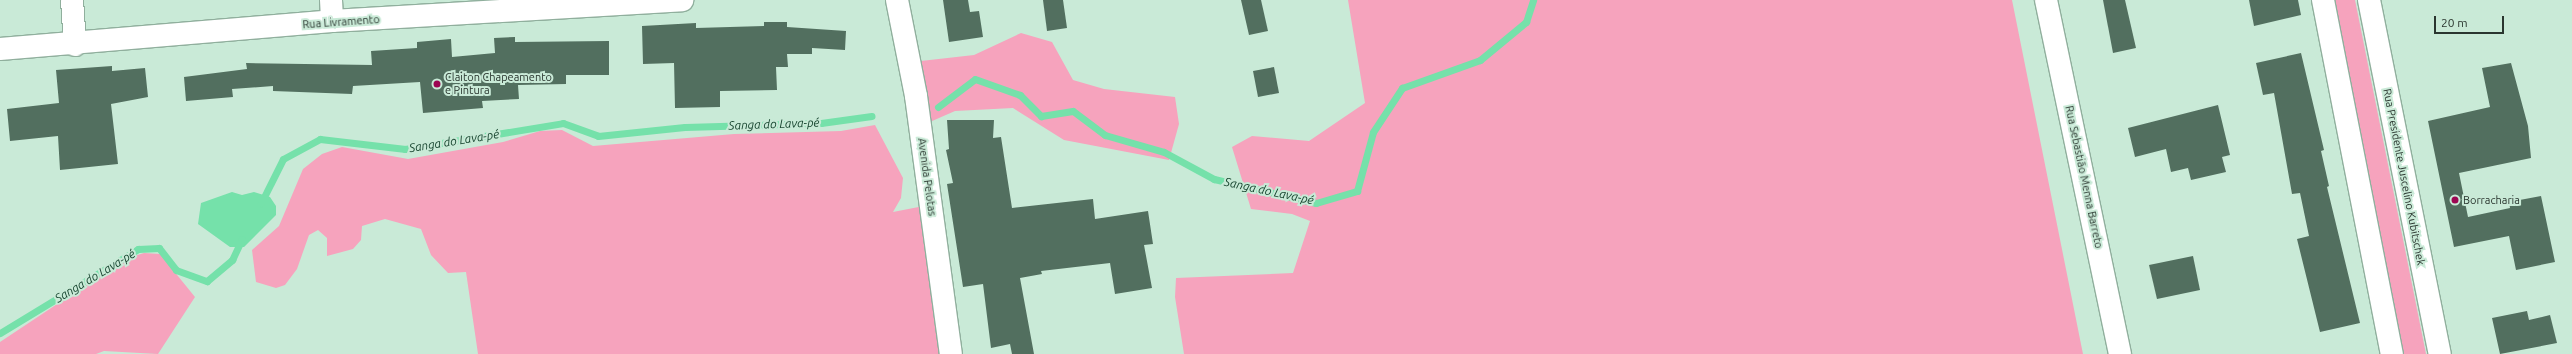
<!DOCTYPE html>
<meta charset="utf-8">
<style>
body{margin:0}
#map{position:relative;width:2572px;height:354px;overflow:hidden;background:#c9ead7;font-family:Ubuntu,sans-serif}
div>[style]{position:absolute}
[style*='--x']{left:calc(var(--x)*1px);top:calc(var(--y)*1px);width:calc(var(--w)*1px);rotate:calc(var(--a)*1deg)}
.green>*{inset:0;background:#f6a3bd}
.water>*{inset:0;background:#75e1aa}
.stream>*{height:7px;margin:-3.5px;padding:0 3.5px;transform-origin:3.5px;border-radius:3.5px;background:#75e1aa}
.building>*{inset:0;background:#526f5f}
.roads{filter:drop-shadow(1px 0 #90af9d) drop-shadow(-1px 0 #90af9d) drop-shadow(0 1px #90af9d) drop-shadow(0 -1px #90af9d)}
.minor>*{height:22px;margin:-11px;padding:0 11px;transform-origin:11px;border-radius:11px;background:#fff}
.major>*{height:22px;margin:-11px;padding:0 11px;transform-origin:11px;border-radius:11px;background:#fff}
.dots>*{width:11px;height:11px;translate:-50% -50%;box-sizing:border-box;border:2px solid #c9ead7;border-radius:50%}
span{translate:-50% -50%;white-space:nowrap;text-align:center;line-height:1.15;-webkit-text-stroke:4px #c9ead7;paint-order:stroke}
.street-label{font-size:11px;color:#2a362f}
.poi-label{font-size:11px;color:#2a362f}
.left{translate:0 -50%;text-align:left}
.water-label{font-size:12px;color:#184630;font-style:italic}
.scale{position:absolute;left:2434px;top:16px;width:70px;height:18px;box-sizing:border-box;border:2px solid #2a362f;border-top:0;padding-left:5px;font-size:12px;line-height:14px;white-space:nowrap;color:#2a362f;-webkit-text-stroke:3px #c9ead7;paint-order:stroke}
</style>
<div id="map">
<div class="green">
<div style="clip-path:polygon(1348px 0,2012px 0,2083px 354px,1184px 354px,1175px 297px,1176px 278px,1293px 273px,1310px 221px,1292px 214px,1251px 209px,1232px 147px,1252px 136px,1309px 141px,1365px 103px)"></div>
<div style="clip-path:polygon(2330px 0,2355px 0,2426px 354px,2402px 354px)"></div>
<div style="clip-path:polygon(1021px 33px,1052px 42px,1073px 80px,1104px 89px,1175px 97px,1179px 124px,1169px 160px,1064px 140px,1013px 108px,955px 111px,923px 125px,912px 62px,974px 55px)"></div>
<div style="clip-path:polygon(875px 125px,903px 178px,901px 198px,893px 212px,934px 204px,957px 354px,478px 354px,466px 272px,448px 273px,431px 255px,421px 229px,385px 219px,362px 226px,361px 240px,353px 249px,327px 256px,327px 238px,318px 230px,309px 235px,297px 269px,285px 285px,276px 288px,256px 282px,252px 250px,279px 226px,303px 169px,322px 154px,342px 147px,408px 159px,503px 142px,540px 131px,562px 130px,593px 146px,734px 134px,841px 131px)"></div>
<div style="clip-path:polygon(144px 253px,160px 254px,195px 297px,158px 354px,104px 351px,96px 354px,0 354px,0 342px,125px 259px)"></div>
</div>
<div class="water">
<div style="clip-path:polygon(232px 192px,242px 195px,254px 192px,270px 197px,276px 206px,276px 215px,244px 247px,230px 247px,198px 224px,201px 203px)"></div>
</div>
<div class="stream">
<div style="--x:938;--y:107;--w:46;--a:-37.1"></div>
<div style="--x:975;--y:79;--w:48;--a:19.6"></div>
<div style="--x:1020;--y:95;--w:30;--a:45"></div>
<div style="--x:1041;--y:116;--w:32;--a:-9"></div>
<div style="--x:1073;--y:111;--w:40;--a:37"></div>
<div style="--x:1105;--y:135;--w:61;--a:16.1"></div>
<div style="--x:1164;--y:152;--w:57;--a:28.4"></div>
<div style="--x:1214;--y:179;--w:105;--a:13.2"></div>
<div style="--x:1316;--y:203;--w:43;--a:-16.3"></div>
<div style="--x:1357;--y:191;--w:61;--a:-74.8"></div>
<div style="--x:1373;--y:132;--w:53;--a:-56.6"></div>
<div style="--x:1402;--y:88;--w:83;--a:-19.7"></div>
<div style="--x:1480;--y:60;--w:60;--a:-39.6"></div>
<div style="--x:1526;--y:22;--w:23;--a:-72"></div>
<div style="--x:261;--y:203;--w:49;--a:-63.4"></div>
<div style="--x:283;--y:159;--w:42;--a:-28.4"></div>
<div style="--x:320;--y:139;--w:86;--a:6.7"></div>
<div style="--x:405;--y:149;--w:160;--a:-9.3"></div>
<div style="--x:563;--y:123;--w:37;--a:20"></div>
<div style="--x:598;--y:136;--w:87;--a:-5.9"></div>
<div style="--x:685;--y:127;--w:136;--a:-1.7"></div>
<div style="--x:821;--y:123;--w:51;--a:-7.8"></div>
<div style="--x:0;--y:333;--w:162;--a:-31.3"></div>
<div style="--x:138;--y:249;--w:21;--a:-3"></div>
<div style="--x:159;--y:248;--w:28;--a:52"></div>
<div style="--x:176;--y:270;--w:33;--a:20"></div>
<div style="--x:207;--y:281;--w:33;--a:-40"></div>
<div style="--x:232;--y:260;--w:23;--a:-65"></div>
</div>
<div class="building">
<div style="clip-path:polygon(943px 0,968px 0,970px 12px,979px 11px,983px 37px,949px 42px)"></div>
<div style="clip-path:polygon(1043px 0,1063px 0,1067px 28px,1047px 31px)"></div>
<div style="clip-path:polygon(1241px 0,1261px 0,1268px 31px,1249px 35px)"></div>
<div style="clip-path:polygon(2103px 0,2125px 0,2136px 48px,2113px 53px)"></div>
<div style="clip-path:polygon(2249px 0,2298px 0,2301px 15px,2254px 26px)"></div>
<div style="clip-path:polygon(764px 22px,787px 22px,787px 27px,846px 31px,845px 50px,812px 48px,812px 54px,787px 54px,788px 67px,776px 67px,777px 90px,720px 91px,720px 107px,675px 108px,674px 63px,643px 64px,642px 26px,696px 23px,696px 28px,764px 26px)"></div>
<div style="clip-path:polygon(515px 37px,515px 42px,609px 41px,609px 75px,566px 75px,566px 84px,518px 85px,519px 99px,482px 101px,483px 108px,423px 113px,420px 82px,353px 86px,352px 94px,273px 91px,273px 86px,232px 89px,233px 97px,186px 101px,184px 77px,247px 69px,246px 63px,372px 65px,371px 51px,417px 48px,417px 42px,451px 39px,452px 57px,495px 53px,494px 38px)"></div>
<div style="clip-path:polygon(2301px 53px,2324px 150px,2321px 151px,2329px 186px,2327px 187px,2360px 323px,2320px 332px,2297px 239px,2309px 236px,2300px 193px,2292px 194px,2274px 93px,2263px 95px,2256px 63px)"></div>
<div style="clip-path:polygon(2511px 63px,2528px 126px,2531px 158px,2459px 173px,2468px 217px,2510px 208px,2509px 202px,2541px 196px,2555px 262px,2516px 270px,2509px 236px,2454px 247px,2428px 121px,2490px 107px,2482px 68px)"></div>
<div style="clip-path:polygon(112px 66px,112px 71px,145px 68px,148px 97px,111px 104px,118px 164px,60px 170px,58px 136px,10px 141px,7px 109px,59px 103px,56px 70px)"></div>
<div style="clip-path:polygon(1274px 67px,1279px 93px,1258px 97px,1253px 71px)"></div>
<div style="clip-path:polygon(2218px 105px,2230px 155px,2222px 157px,2226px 172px,2191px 180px,2188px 168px,2171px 172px,2166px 149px,2135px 157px,2128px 128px)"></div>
<div style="clip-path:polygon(947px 120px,994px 120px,993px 138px,1001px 137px,1012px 208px,1093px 199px,1095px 219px,1148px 211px,1153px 244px,1144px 245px,1152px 288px,1115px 294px,1110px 263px,1041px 271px,1042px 274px,1020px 278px,1034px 354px,1012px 354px,1010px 344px,991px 348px,983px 284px,963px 287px,947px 184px,953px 183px,946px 150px,949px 149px)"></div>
<div style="clip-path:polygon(2193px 256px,2200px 290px,2157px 299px,2149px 265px)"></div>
<div style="clip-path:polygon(2527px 311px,2529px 320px,2550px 315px,2557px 343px,2500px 354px,2492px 318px)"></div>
</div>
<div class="roads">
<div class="minor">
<div style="--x:72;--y:0;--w:45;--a:86.2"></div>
<div style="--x:331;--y:0;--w:21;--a:87"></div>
<div style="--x:897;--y:0;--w:98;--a:78.8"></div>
<div style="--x:916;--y:96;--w:260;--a:82.3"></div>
<div style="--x:2323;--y:0;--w:361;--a:79"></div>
<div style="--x:2369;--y:0;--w:361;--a:78.7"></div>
<div style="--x:0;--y:49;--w:333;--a:-4.8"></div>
<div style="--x:332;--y:21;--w:351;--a:-3.4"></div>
</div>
<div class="major">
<div style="--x:2046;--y:0;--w:362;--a:78.2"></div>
</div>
</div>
<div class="dots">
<div style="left:437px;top:84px;background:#9c0652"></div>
<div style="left:2455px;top:200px;background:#9c0652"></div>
</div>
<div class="street-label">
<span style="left:341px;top:22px;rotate:-4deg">Rua Livramento</span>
<span style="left:927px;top:177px;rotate:82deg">Avenida Pelotas</span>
<span style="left:2084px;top:177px;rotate:78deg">Rua Sebastião Menna Barreto</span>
<span style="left:2404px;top:177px;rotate:79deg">Rua Presidente Juscelino Kubitschek</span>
</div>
<div class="poi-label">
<span class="left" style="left:445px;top:84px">Claiton Chapeamento<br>e Pintura</span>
<span class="left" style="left:2463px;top:200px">Borracharia</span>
</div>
<div class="water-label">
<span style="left:774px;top:124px;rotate:-2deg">Sanga do Lava-pé</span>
<span style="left:454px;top:141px;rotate:-9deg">Sanga do Lava-pé</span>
<span style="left:1269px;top:191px;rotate:12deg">Sanga do Lava-pé</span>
<span style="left:95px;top:276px;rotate:-31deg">Sanga do Lava-pé</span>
</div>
<div class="scale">20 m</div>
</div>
